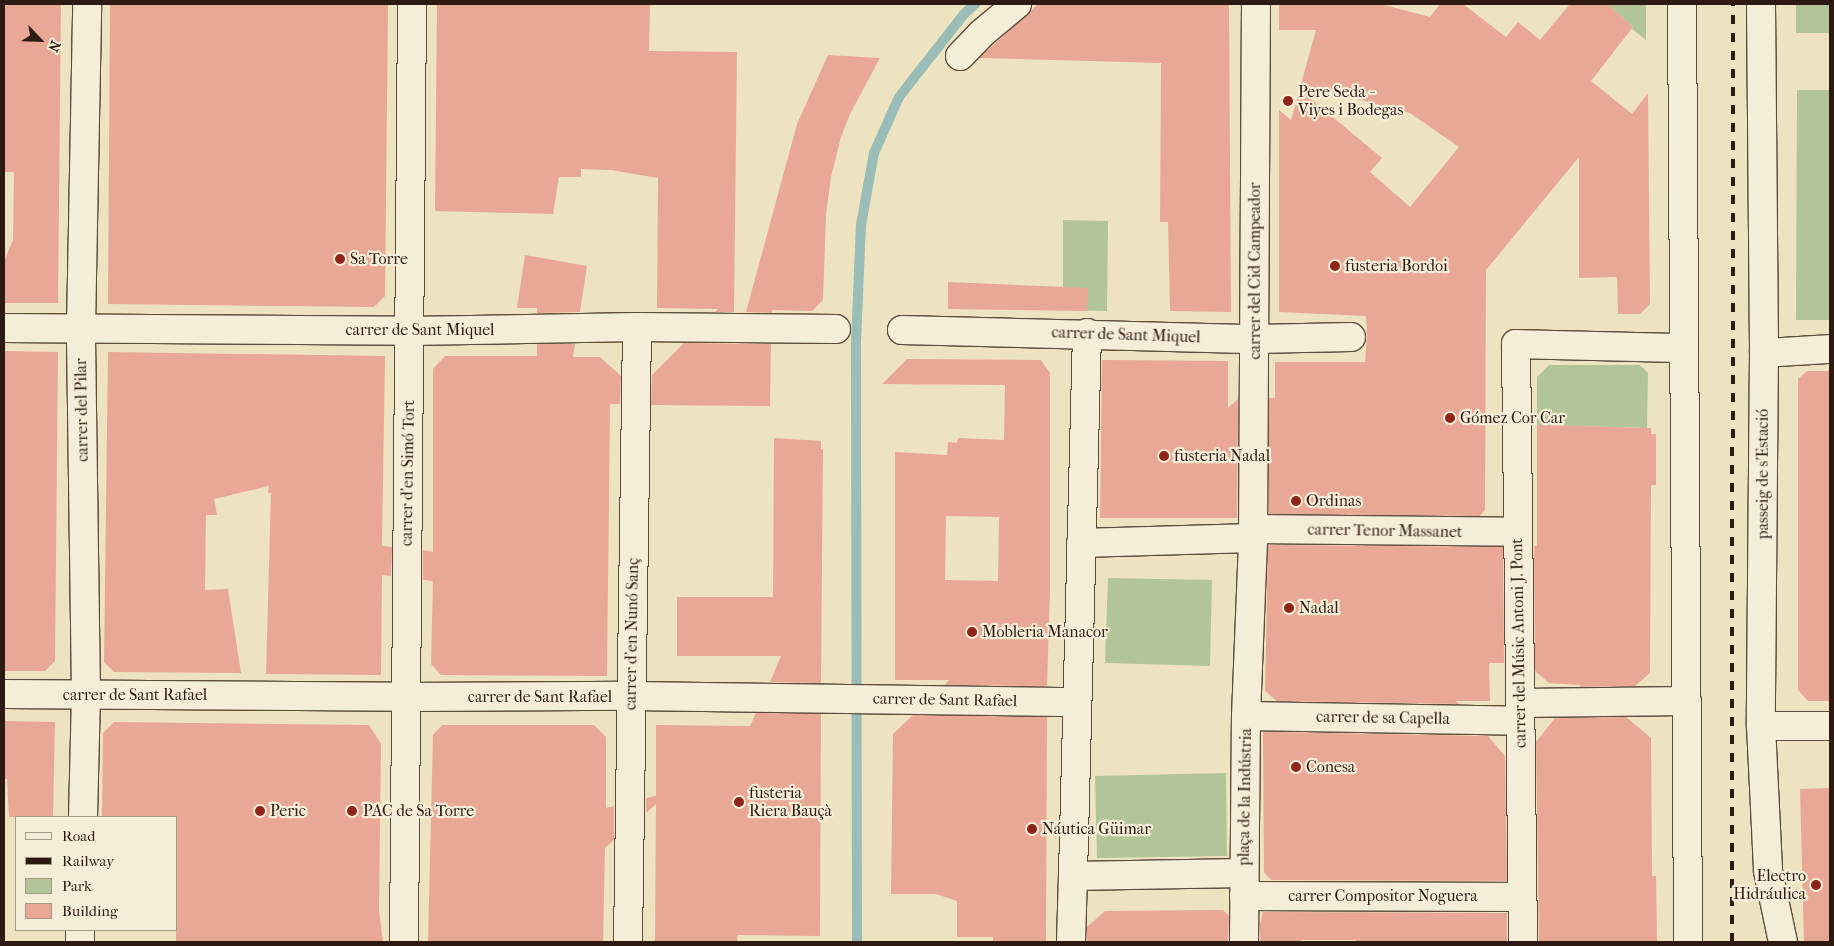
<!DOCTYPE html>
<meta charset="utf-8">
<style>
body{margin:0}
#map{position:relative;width:1834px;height:946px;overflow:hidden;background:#eee3c1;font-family:"IM FELL French Canon",serif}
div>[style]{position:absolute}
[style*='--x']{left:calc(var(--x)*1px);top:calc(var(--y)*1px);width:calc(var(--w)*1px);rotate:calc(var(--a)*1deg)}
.green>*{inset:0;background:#b2c598}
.stream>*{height:10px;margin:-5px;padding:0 5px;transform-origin:5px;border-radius:5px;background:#9abdb8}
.building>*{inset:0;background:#e9a795}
.roads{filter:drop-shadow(1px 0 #5d4c3e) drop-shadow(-1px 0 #5d4c3e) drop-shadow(0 1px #5d4c3e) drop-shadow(0 -1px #5d4c3e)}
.minor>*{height:28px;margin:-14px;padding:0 14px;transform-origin:14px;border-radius:14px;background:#f4edd7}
.rail>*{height:4px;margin-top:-2px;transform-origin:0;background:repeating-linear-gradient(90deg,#2d1a12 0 9px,transparent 0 18px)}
.dots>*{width:14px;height:14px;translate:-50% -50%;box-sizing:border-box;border:2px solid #f4edd7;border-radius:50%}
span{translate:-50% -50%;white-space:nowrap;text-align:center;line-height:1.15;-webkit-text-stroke:4.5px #f4edd7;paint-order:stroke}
.poi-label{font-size:16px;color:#2d1a12}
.left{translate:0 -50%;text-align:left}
.right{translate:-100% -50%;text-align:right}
.street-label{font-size:16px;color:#2d1a12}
.frame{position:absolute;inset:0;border:5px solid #2d1a12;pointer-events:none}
.legend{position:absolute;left:15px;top:816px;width:162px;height:115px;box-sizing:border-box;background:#f4edd7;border:1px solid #a49988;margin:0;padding:6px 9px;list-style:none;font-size:15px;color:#2d1a12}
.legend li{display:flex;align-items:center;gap:10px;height:25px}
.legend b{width:25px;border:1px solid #a49988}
.north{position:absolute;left:15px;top:15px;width:50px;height:50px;-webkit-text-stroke:4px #f4edd7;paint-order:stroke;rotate:114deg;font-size:14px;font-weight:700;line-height:20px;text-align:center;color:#2d1a12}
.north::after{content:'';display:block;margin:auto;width:18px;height:22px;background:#2d1a12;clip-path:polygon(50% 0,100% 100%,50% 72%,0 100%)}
</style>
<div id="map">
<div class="green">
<div style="clip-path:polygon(1607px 4px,1646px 4px,1646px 40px,1632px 29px,1633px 27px)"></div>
<div style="clip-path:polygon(1796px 4px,1830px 4px,1830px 33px,1796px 33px)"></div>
<div style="clip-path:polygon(1797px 90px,1830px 90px,1830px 320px,1796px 320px)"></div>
<div style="clip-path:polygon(1063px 220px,1108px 221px,1107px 311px,1063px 310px)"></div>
<div style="clip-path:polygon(1549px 365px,1640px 365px,1648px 373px,1647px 428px,1537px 425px,1537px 377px)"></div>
<div style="clip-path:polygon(1108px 578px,1212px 580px,1210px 666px,1105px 663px)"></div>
<div style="clip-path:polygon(1226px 773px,1227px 856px,1097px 858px,1095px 776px)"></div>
</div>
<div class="stream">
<div style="--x:857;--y:942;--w:599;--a:-90.1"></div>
<div style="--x:856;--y:343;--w:118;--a:-87.6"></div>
<div style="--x:861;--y:225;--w:73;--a:-79.8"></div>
<div style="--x:874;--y:153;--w:61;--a:-65.9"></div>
<div style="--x:899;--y:97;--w:105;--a:-51.9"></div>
<div style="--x:964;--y:14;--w:15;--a:-42"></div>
</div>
<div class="building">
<div style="clip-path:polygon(4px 4px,61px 4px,58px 303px,4px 303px,4px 261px,13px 240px,14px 172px,4px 172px)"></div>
<div style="clip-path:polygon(110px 4px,388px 4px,385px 296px,374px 307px,108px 304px)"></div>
<div style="clip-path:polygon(437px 4px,650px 4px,649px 51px,737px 52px,734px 312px,715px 312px,718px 309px,657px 308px,658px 178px,611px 170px,581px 169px,581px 177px,559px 177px,553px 214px,435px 211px)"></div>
<div style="clip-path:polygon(1038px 4px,1229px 4px,1231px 312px,1170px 311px,1168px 222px,1160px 222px,1161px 63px,979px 58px)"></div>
<div style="clip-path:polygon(1279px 4px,1381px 4px,1430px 17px,1440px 4px,1463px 4px,1506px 37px,1518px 22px,1540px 40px,1570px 4px,1607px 4px,1633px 27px,1591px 81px,1632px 114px,1648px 93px,1650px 304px,1640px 314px,1618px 314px,1617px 277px,1579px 278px,1579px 157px,1486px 270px,1485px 510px,1480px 516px,1269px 514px,1269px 398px,1275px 398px,1275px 362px,1365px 362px,1367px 337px,1366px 316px,1279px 312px,1279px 110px,1291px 120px,1300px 90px,1382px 158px,1370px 172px,1410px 207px,1459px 147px,1410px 113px,1301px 84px,1316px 30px,1279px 30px)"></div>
<div style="clip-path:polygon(828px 55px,880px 58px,850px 114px,841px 137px,831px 177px,826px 214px,823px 300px,812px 311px,772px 310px,772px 313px,746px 312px,797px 124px)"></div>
<div style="clip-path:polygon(525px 255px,587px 266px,580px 312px,537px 313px,537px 308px,517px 308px)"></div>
<div style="clip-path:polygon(948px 282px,1088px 288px,1087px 311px,948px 309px)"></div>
<div style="clip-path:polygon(684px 343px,771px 344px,770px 406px,651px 405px,652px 375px)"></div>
<div style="clip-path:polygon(537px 344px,575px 344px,573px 357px,600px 357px,621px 376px,620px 404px,610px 404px,607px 676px,441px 675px,431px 664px,433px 581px,423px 580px,423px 550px,433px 552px,433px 369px,445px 356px,537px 356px)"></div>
<div style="clip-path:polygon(4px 351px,58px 352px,55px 661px,45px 671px,4px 671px)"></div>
<div style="clip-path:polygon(108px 352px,385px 356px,382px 546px,392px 547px,391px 576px,382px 575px,381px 675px,266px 674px,271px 493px,268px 493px,269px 486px,214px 499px,217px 515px,206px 515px,205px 590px,228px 589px,241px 673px,114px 672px,104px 662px)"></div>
<div style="clip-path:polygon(evenodd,907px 359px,1041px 360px,1050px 373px,1050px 591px,1047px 686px,945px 685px,949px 680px,895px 680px,895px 452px,947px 455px,948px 442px,957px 443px,958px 438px,1004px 440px,1005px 385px,882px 384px,907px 359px,946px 516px,999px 517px,998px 581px,945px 580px,946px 516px)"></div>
<div style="clip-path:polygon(1102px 360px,1228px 361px,1228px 408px,1238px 399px,1237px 518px,1100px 518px)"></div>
<div style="clip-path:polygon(1807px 371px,1830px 371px,1830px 701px,1808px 701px,1798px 690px,1798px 379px)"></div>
<div style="clip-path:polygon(1537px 425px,1651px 428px,1651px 434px,1656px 434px,1656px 485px,1651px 485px,1650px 673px,1635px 686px,1579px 687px,1581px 685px,1549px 683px,1535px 671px,1534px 546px,1537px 546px)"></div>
<div style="clip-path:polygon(774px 438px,821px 441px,821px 449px,823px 449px,821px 683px,770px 682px,781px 656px,677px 656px,677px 597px,773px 597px)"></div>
<div style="clip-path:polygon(1268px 545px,1503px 547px,1504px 663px,1489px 663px,1490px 701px,1456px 701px,1459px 704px,1277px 701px,1265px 691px)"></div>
<div style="clip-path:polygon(756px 713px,821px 714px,820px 936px,738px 935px,737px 942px,655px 942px,656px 804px,646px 813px,646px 798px,656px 796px,656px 725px,750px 726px)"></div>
<div style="clip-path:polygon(913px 715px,1047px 717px,1046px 942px,993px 942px,993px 937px,957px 937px,957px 901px,936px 894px,891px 894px,893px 734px)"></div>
<div style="clip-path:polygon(1626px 717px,1651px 738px,1652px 876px,1656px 876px,1657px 942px,1539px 942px,1536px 742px,1555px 718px)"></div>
<div style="clip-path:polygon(4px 721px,55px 722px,53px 817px,9px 817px,7px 779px,4px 779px)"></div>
<div style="clip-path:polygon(114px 722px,369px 725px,381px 744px,379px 910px,383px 942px,176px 942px,176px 817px,102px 817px,103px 733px)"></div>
<div style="clip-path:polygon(442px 725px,594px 725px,606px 737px,606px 808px,614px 806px,614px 840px,605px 848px,603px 942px,428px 942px,433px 735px)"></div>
<div style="clip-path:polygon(1263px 732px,1488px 736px,1505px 756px,1507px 881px,1271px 880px,1264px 872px)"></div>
<div style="clip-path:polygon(1830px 788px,1830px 942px,1804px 942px,1800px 789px)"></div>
<div style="clip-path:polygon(1223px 910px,1229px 916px,1228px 942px,1087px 942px,1087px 927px,1105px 911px)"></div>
<div style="clip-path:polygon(1263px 912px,1507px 913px,1507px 942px,1356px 942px,1356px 940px,1301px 940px,1301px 942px,1260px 942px,1260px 924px)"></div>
</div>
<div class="roads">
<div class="minor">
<div style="--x:1682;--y:4;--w:938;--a:89.63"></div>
<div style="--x:1761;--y:4;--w:349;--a:89.5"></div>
<div style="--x:1764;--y:353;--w:373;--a:90.5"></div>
<div style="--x:1761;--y:726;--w:145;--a:87.2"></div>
<div style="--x:1768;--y:871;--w:73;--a:78.1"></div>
<div style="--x:960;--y:56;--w:30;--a:-46"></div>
<div style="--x:981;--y:34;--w:47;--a:-39.8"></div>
<div style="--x:4;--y:328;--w:405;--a:0.4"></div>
<div style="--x:409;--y:331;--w:228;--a:-1"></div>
<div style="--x:637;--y:327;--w:199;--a:0.6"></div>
<div style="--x:902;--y:330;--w:353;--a:1.5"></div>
<div style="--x:1255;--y:339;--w:96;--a:-1.2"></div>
<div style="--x:1087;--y:333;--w:543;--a:91.48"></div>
<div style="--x:1073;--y:876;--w:171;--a:-1"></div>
<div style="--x:1764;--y:353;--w:66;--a:-3.5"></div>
<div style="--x:1253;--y:529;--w:265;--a:0.6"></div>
<div style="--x:1081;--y:543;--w:172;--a:-1.7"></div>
<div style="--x:4;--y:694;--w:402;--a:0.4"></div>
<div style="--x:406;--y:697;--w:225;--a:-0.3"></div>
<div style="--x:631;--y:696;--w:446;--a:0.8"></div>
<div style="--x:1520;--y:703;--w:167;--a:-0.7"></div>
<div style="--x:1246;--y:716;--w:274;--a:1"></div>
<div style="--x:1761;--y:726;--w:69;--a:0"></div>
<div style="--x:83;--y:817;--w:122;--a:-88.6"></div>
<div style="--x:86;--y:695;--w:367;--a:-90.8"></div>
<div style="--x:81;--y:328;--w:324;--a:-88.9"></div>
<div style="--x:1244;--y:896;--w:278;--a:0.2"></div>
<div style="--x:80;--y:942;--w:12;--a:-90"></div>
<div style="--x:404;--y:942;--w:938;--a:-89.51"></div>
<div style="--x:628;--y:942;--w:615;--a:-89.16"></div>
<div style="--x:1071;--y:942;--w:66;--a:-88.3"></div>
<div style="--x:1244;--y:942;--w:226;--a:-89.5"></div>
<div style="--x:1246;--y:716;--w:178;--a:-87.7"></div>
<div style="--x:1253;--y:538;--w:534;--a:-89.68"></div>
<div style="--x:1523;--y:942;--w:598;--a:-90.67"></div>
<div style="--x:1516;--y:344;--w:168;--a:1.4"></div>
</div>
</div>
<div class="rail">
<div style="--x:1732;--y:942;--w:938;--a:-89.94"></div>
</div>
<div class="dots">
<div style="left:1288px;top:101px;background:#8f2418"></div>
<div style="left:340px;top:259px;background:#8f2418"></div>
<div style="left:1335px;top:266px;background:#8f2418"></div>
<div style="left:1450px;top:418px;background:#8f2418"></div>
<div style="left:1164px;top:456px;background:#8f2418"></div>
<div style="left:1296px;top:501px;background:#8f2418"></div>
<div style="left:1289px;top:608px;background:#8f2418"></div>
<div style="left:972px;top:632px;background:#8f2418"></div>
<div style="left:1296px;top:767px;background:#8f2418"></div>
<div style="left:739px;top:802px;background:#8f2418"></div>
<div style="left:260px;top:811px;background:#8f2418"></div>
<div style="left:352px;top:811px;background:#8f2418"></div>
<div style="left:1032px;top:829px;background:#8f2418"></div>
<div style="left:1816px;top:885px;background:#8f2418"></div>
</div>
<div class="poi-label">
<span class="left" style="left:1298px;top:101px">Pere Seda -<br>Viyes i Bodegas</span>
<span class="left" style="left:350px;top:259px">Sa Torre</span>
<span class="left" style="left:1345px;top:266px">fusteria Bordoi</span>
<span class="left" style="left:1460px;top:418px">Gómez Cor Car</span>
<span class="left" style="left:1174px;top:456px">fusteria Nadal</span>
<span class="left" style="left:1306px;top:501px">Ordinas</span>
<span class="left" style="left:1299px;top:608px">Nadal</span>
<span class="left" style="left:982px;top:632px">Mobleria Manacor</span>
<span class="left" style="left:1306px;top:767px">Conesa</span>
<span class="left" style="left:749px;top:802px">fusteria<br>Riera Bauçà</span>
<span class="left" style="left:270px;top:811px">Peric</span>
<span class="left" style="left:363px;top:811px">PAC de Sa Torre</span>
<span class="left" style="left:1042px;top:829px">Náutica Güimar</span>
<span class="right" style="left:1806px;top:885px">Electro<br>Hidráulica</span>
</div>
<div class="street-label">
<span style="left:1255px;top:271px;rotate:-90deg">carrer del Cid Campeador</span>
<span style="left:420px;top:330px">carrer de Sant Miquel</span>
<span style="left:1126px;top:335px;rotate:2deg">carrer de Sant Miquel</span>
<span style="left:82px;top:410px;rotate:-91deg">carrer del Pilar</span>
<span style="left:408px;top:473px;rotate:-89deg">carrer d'en Simó Tort</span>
<span style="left:1763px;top:474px;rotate:-90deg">passeig de s'Estació</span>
<span style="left:1385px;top:531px;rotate:1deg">carrer Tenor Massanet</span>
<span style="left:632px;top:634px;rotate:-89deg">carrer d'en Nunó Sanç</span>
<span style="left:1519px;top:643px;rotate:-91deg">carrer del Músic Antoni J. Pont</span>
<span style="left:135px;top:695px">carrer de Sant Rafael</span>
<span style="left:540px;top:697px">carrer de Sant Rafael</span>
<span style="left:945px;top:700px;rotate:1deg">carrer de Sant Rafael</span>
<span style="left:1383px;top:718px;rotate:1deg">carrer de sa Capella</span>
<span style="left:1245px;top:797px;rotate:-89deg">plaça de la Indústria</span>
<span style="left:1383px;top:896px">carrer Compositor Noguera</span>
</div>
<div class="frame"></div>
<ul class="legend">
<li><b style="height:6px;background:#f4edd7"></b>Road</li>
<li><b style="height:6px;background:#2d1a12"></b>Railway</li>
<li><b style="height:14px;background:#b2c598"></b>Park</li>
<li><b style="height:14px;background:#e9a795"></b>Building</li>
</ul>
<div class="north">N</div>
</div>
